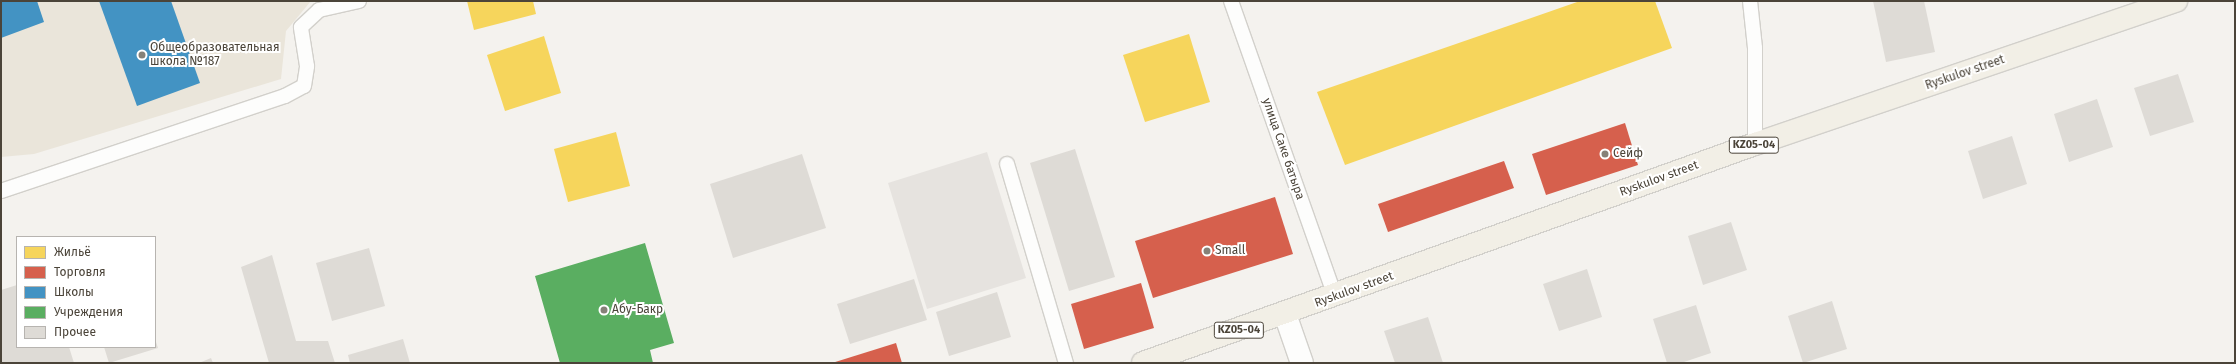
<!DOCTYPE html>
<meta charset="utf-8">
<style>
body{margin:0}
#map{position:relative;width:2236px;height:364px;overflow:hidden;background:#f4f2ee;font-family:"Fira Sans",sans-serif}
div>[style]{position:absolute}
[style*='--x']{left:calc(var(--x)*1px);top:calc(var(--y)*1px);width:calc(var(--w)*1px);rotate:calc(var(--a)*1deg)}
.education>*{inset:0;background:#eae5da}
.parking>*{inset:0;background:#e6e3df}
.homes>*{inset:0;background:#f6d55c}
.shops>*{inset:0;background:#d6604d}
.schools>*{inset:0;background:#4393c3}
.public>*{inset:0;background:#5aae61}
.building>*{inset:0;background:#dedbd6}
.roads{filter:drop-shadow(1px 0 #d2d0cb) drop-shadow(-1px 0 #d2d0cb) drop-shadow(0 1px #d2d0cb) drop-shadow(0 -1px #d2d0cb)}
.lane>*{height:14px;margin:-7px;padding:0 7px;transform-origin:7px;border-radius:7px;background:#fdfdfc}
.street>*{height:22px;margin:-11px;padding:0 11px;transform-origin:11px;border-radius:11px;background:#fdfdfc}
.primary>*{height:22px;margin:-11px;padding:0 11px;transform-origin:11px;border-radius:11px;background:#f2efe6}
.dots>*{width:11px;height:11px;translate:-50% -50%;box-sizing:border-box;border:2px solid #fff;border-radius:50%}
span{translate:-50% -50%;white-space:nowrap;text-align:center;line-height:1.15;-webkit-text-stroke:4px #fff;paint-order:stroke}
.shield-label span{padding:1px 3px;background:#fff;border:1px solid;border-radius:3px;-webkit-text-stroke-width:0}
.shield-label{font-size:11px;color:#4b4439;font-weight:700}
.poi-label{font-size:12px;color:#4b4439}
.left{translate:0 -50%;text-align:left}
.street-label{font-size:12px;color:#4b4439}
.frame{position:absolute;inset:0;border:2px solid #4b4439;pointer-events:none}
.legend{position:absolute;left:16px;top:236px;width:140px;height:112px;box-sizing:border-box;background:#fff;border:1px solid #b7b4b0;margin:0;padding:5px 7px;list-style:none;font-size:12px;color:#4b4439}
.legend li{display:flex;align-items:center;gap:8px;height:20px}
.legend b{width:20px;border:1px solid #b7b4b0}
</style>
<div id="map">
<div class="education">
<div style="clip-path:polygon(1px 1px,311px 1px,286px 31px,281px 79px,34px 154px,1px 157px)"></div>
</div>
<div class="parking">
<div style="clip-path:polygon(987px 152px,1026px 278px,927px 309px,888px 183px)"></div>
</div>
<div class="homes">
<div style="clip-path:polygon(467px 1px,533px 1px,536px 14px,474px 30px)"></div>
<div style="clip-path:polygon(1580px 1px,1655px 1px,1672px 48px,1345px 165px,1317px 92px)"></div>
<div style="clip-path:polygon(1189px 34px,1210px 102px,1145px 122px,1123px 55px)"></div>
<div style="clip-path:polygon(544px 36px,561px 93px,505px 111px,487px 55px)"></div>
<div style="clip-path:polygon(616px 132px,630px 186px,568px 202px,554px 149px)"></div>
</div>
<div class="shops">
<div style="clip-path:polygon(1625px 123px,1638px 165px,1546px 195px,1532px 154px)"></div>
<div style="clip-path:polygon(1504px 161px,1514px 188px,1388px 232px,1378px 204px)"></div>
<div style="clip-path:polygon(1275px 197px,1293px 254px,1153px 298px,1135px 241px)"></div>
<div style="clip-path:polygon(1141px 283px,1154px 328px,1084px 349px,1071px 304px)"></div>
<div style="clip-path:polygon(896px 343px,902px 363px,832px 363px)"></div>
</div>
<div class="schools">
<div style="clip-path:polygon(1px 1px,37px 1px,44px 22px,1px 38px)"></div>
<div style="clip-path:polygon(99px 1px,171px 1px,200px 83px,137px 106px)"></div>
</div>
<div class="public">
<div style="clip-path:polygon(645px 243px,674px 343px,650px 350px,653px 363px,560px 363px,535px 276px)"></div>
</div>
<div class="building">
<div style="clip-path:polygon(1873px 1px,1924px 1px,1935px 52px,1886px 62px)"></div>
<div style="clip-path:polygon(2178px 74px,2194px 122px,2150px 136px,2134px 88px)"></div>
<div style="clip-path:polygon(2097px 99px,2113px 147px,2069px 162px,2054px 114px)"></div>
<div style="clip-path:polygon(2012px 136px,2027px 184px,1983px 199px,1968px 151px)"></div>
<div style="clip-path:polygon(1075px 149px,1115px 277px,1069px 291px,1030px 163px)"></div>
<div style="clip-path:polygon(802px 154px,826px 228px,733px 258px,710px 184px)"></div>
<div style="clip-path:polygon(1731px 222px,1747px 270px,1703px 285px,1688px 236px)"></div>
<div style="clip-path:polygon(369px 248px,385px 306px,332px 321px,316px 263px)"></div>
<div style="clip-path:polygon(272px 255px,296px 341px,328px 341px,335px 363px,269px 363px,241px 267px)"></div>
<div style="clip-path:polygon(1587px 269px,1602px 317px,1559px 331px,1543px 284px)"></div>
<div style="clip-path:polygon(914px 279px,927px 320px,850px 344px,837px 304px)"></div>
<div style="clip-path:polygon(17px 285px,17px 347px,69px 347px,74px 363px,1px 363px,1px 290px)"></div>
<div style="clip-path:polygon(997px 292px,1011px 337px,949px 356px,936px 312px)"></div>
<div style="clip-path:polygon(1832px 301px,1847px 349px,1803px 363px,1788px 316px)"></div>
<div style="clip-path:polygon(1696px 305px,1711px 353px,1681px 363px,1667px 363px,1653px 319px)"></div>
<div style="clip-path:polygon(1428px 317px,1443px 363px,1395px 363px,1384px 331px)"></div>
<div style="clip-path:polygon(155px 339px,158px 348px,109px 363px,104px 347px,155px 347px)"></div>
<div style="clip-path:polygon(403px 339px,410px 363px,350px 363px,348px 355px)"></div>
<div style="clip-path:polygon(211px 358px,213px 363px,199px 363px)"></div>
</div>
<div class="roads">
<div class="lane">
<div style="--x:1231;--y:1;--w:314;--a:70.6"></div>
<div style="--x:1750;--y:1;--w:47;--a:83.9"></div>
<div style="--x:1755;--y:48;--w:96;--a:90"></div>
<div style="--x:1007;--y:164;--w:208;--a:73.5"></div>
<div style="--x:1;--y:191;--w:299;--a:-18.5"></div>
<div style="--x:285;--y:96;--w:21;--a:-28"></div>
<div style="--x:304;--y:86;--w:20;--a:-81"></div>
<div style="--x:307;--y:66;--w:39;--a:-99"></div>
<div style="--x:301;--y:27;--w:25;--a:-43"></div>
<div style="--x:319;--y:10;--w:41;--a:-12.7"></div>
</div>
<div class="street">
<div style="--x:1285;--y:314;--w:52;--a:70.9"></div>
</div>
<div class="primary">
<div style="--x:1143;--y:363;--w:650;--a:-19.69"></div>
<div style="--x:1755;--y:144;--w:445;--a:-18.8"></div>
</div>
</div>
<div class="dots">
<div style="left:142px;top:55px;background:#868178"></div>
<div style="left:1605px;top:154px;background:#868178"></div>
<div style="left:1207px;top:251px;background:#868178"></div>
<div style="left:604px;top:310px;background:#868178"></div>
</div>
<div class="shield-label">
<span style="left:1754px;top:145px">KZ05-04</span>
<span style="left:1239px;top:330px">KZ05-04</span>
</div>
<div class="poi-label">
<span class="left" style="left:150px;top:55px">Общеобразовательная<br>школа №187</span>
<span class="left" style="left:1613px;top:154px">Сейф</span>
<span class="left" style="left:1215px;top:251px">Small</span>
<span class="left" style="left:612px;top:310px">Абу-Бакр</span>
</div>
<div class="street-label">
<span style="left:1965px;top:73px;rotate:-19deg">Ryskulov street</span>
<span style="left:1283px;top:149px;rotate:71deg">улица Саке батыра</span>
<span style="left:1659px;top:179px;rotate:-20deg">Ryskulov street</span>
<span style="left:1354px;top:290px;rotate:-20deg">Ryskulov street</span>
</div>
<div class="frame"></div>
<ul class="legend">
<li><b style="height:11px;background:#f6d55c"></b>Жильё</li>
<li><b style="height:11px;background:#d6604d"></b>Торговля</li>
<li><b style="height:11px;background:#4393c3"></b>Школы</li>
<li><b style="height:11px;background:#5aae61"></b>Учреждения</li>
<li><b style="height:11px;background:#dedbd6"></b>Прочее</li>
</ul>
</div>
